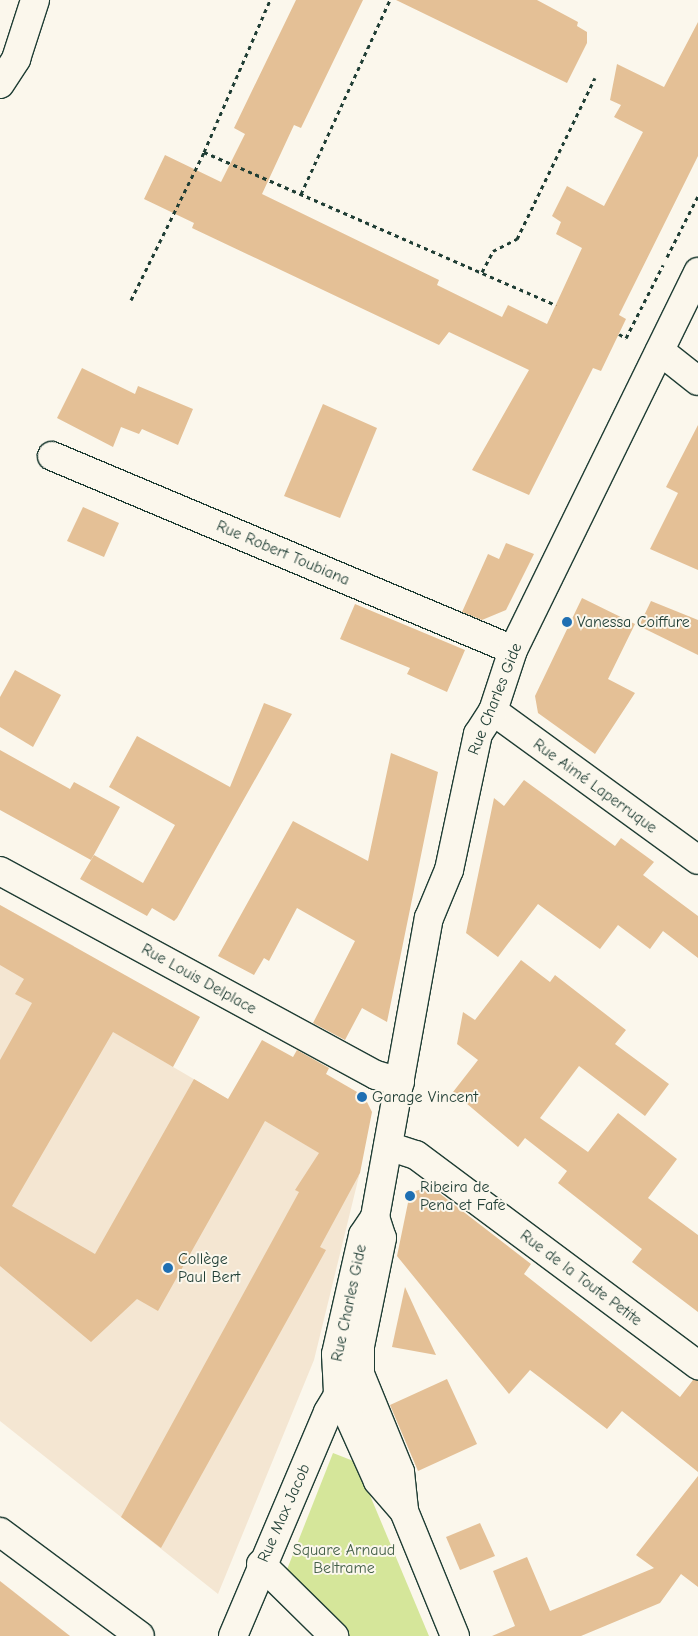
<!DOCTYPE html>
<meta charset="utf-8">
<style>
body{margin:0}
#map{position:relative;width:698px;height:1636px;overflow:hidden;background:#fbf7ec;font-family:"Comic Neue",sans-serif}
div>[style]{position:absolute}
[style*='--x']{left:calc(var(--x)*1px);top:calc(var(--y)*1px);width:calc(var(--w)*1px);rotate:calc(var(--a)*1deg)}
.built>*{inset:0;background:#f4e6d2}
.green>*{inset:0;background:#d5e69a}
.building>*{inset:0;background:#e4c096}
.path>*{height:3px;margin-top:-1.5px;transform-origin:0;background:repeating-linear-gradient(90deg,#1f3d34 0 4px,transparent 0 8px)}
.roads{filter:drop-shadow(1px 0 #1f3d34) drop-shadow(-1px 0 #1f3d34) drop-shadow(0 1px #1f3d34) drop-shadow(0 -1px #1f3d34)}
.minor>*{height:28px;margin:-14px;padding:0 14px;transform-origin:14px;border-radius:14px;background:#fbf7ec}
.dots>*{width:14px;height:14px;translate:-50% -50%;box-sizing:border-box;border:2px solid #fbf7ec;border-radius:50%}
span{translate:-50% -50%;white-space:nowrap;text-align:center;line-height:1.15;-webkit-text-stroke:4px #fbf7ec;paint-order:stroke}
.street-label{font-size:16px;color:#1f3d34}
.poi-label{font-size:16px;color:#1f3d34}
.left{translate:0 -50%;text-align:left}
.park-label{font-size:16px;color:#435f48}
</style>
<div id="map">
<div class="built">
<div style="clip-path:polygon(0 905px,74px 946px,47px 993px,359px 1176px,314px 1360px,218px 1594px,0 1421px)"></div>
</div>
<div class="green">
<div style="clip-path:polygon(333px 1453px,356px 1462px,429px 1636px,349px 1636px,286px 1572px)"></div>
</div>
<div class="building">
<div style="clip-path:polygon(296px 0,363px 0,301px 128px,294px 125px,262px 194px,439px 280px,437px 285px,502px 317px,508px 305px,547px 324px,582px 248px,556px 234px,561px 222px,552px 216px,567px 186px,604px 206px,643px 132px,614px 117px,621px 105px,610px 100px,617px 64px,664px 87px,698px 22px,698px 156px,619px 315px,626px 319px,601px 371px,593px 368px,529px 495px,472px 470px,529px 370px,449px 332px,439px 345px,192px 228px,194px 223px,144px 199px,165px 155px,221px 182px,245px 134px,234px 128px)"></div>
<div style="clip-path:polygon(396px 0,537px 0,578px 22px,577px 26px,587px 32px,587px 43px,567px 83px)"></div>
<div style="clip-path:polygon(82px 368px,135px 394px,138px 386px,193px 409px,178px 445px,142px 429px,139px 434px,121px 427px,113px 447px,57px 418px)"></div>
<div style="clip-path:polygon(323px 404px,377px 428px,340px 518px,284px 496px)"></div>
<div style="clip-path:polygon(698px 425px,698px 570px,650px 549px,678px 493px,666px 487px)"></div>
<div style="clip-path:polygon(83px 507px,119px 523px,104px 557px,67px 541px)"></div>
<div style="clip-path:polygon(506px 543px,534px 554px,506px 610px,482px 620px,462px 612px,488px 554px,499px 559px)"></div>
<div style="clip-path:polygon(582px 598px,635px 624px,608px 679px,635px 693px,595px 754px,538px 713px,535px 696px)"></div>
<div style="clip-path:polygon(651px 601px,698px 620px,698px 655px,639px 626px)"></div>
<div style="clip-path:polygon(355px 604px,465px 650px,447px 692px,407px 674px,410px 668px,340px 639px)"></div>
<div style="clip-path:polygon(15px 670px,61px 695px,33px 747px,0 727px,0 697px)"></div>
<div style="clip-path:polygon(264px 703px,292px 714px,177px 918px,174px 921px,152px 908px,147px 916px,80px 879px,94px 855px,143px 883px,175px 825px,109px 787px,137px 736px,230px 787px)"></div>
<div style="clip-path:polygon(0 750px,70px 789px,74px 782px,120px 807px,91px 860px,0 810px)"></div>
<div style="clip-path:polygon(391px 753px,438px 772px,387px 1022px,362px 1008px,345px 1040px,313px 1023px,355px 941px,297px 908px,269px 961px,264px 958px,254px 975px,218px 956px,293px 821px,368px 861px)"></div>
<div style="clip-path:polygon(524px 780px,615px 846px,621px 838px,654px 862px,643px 875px,698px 916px,698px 958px,663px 931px,650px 949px,618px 925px,600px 949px,538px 904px,498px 957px,466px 933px,494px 798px,504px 806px)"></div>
<div style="clip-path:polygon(0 905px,200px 1017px,173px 1067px,113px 1032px,12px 1206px,95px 1254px,194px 1079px,228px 1099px,262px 1040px,293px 1057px,297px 1050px,329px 1068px,326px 1074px,364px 1096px,372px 1112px,360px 1173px,320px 1247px,326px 1250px,161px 1548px,121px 1517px,299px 1192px,295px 1190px,319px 1153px,265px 1121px,158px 1311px,137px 1299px,91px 1342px,0 1266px,0 1060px,32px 1003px,15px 994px,24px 979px,0 965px)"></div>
<div style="clip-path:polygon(521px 960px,550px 982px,555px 975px,626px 1030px,615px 1044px,669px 1084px,645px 1116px,579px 1066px,540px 1118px,588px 1152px,618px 1113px,677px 1159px,648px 1198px,698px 1235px,698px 1312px,632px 1262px,642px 1249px,558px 1183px,567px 1171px,525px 1138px,518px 1147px,453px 1092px,478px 1060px,457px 1044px,463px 1012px,475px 1020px)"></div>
<div style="clip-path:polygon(430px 1186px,531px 1264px,524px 1274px,680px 1397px,693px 1380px,698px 1380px,698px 1472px,622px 1411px,607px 1429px,530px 1370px,509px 1394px,397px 1256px,410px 1193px)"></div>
<div style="clip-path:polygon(405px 1287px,436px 1355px,392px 1347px)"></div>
<div style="clip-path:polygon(447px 1379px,477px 1444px,418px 1471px,390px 1405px)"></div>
<div style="clip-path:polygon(698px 1476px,698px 1587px,681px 1574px,660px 1603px,581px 1636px,492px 1636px,515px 1626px,493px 1571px,527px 1557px,550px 1611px,654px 1568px,636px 1555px)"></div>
<div style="clip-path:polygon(480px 1523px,495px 1556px,460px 1570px,446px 1537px)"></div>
<div style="clip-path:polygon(0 1581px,70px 1636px,0 1636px)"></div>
</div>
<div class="path">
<div style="--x:204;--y:152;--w:384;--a:23.5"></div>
<div style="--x:301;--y:194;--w:213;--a:-65.4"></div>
<div style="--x:667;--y:257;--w:68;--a:-63.1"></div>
<div style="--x:482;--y:272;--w:24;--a:-62"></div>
<div style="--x:493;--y:251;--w:27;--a:-27"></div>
<div style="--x:517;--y:239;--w:179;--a:-64.2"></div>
<div style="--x:131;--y:300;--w:165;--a:-63.7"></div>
<div style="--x:204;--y:152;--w:166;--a:-66.5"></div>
<div style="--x:619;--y:334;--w:8;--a:30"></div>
<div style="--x:626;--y:338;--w:82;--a:-63.1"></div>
</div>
<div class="roads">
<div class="minor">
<div style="--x:0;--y:84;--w:30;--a:-57"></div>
<div style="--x:16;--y:59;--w:62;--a:-72.1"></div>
<div style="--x:660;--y:351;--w:48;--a:38.3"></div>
<div style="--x:52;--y:456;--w:500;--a:22.82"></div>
<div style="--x:493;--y:711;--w:253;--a:36"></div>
<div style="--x:0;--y:871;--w:428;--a:28.5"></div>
<div style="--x:376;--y:1075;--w:25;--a:16"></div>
<div style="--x:388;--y:1146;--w:29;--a:18"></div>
<div style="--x:416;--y:1155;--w:352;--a:36.7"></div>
<div style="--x:375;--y:1217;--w:22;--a:72"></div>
<div style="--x:382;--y:1238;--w:110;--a:101.5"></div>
<div style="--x:360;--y:1346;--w:28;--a:90"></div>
<div style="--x:360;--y:1374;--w:106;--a:67.8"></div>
<div style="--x:400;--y:1472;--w:39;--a:84"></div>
<div style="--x:404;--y:1511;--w:135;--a:67.8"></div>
<div style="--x:404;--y:1511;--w:40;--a:-131"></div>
<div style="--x:378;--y:1481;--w:98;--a:-114.2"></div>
<div style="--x:338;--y:1392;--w:38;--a:-93"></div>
<div style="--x:336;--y:1354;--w:122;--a:-77.2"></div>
<div style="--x:363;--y:1235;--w:22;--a:-56"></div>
<div style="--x:375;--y:1217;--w:304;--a:-79.8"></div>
<div style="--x:429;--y:918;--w:52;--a:-67.4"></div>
<div style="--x:449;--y:870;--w:139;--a:-78"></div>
<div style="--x:478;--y:734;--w:27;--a:-57"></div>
<div style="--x:493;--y:711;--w:64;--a:-71.8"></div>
<div style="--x:513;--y:650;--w:421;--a:-63.9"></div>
<div style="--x:0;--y:1532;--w:174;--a:36.6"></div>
<div style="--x:261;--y:1564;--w:103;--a:44.6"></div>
<div style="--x:233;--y:1636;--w:243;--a:-67"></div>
<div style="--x:328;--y:1412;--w:35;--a:-59"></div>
</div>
</div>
<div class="dots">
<div style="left:567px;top:622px;background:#1f6fb2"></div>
<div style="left:362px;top:1097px;background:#1f6fb2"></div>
<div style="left:410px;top:1196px;background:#1f6fb2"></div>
<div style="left:168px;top:1268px;background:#1f6fb2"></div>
</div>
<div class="street-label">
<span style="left:283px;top:553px;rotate:23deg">Rue Robert Toubiana</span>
<span style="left:495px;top:699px;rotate:-68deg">Rue Charles Gide</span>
<span style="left:595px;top:786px;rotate:36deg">Rue Aimé Laperruque</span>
<span style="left:199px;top:979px;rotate:29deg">Rue Louis Delplace</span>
<span style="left:581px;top:1278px;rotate:37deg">Rue de la Toute Petite</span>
<span style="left:349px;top:1303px;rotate:-78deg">Rue Charles Gide</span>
<span style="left:284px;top:1513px;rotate:-66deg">Rue Max Jacob</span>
</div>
<div class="poi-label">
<span class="left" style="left:577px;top:622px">Vanessa Coiffure</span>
<span class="left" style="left:372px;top:1097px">Garage Vincent</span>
<span class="left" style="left:420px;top:1196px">Ribeira de<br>Pena et Fafe</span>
<span class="left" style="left:178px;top:1268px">Collège<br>Paul Bert</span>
</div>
<div class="park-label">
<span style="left:344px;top:1559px">Square Arnaud<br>Beltrame</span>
</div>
</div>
